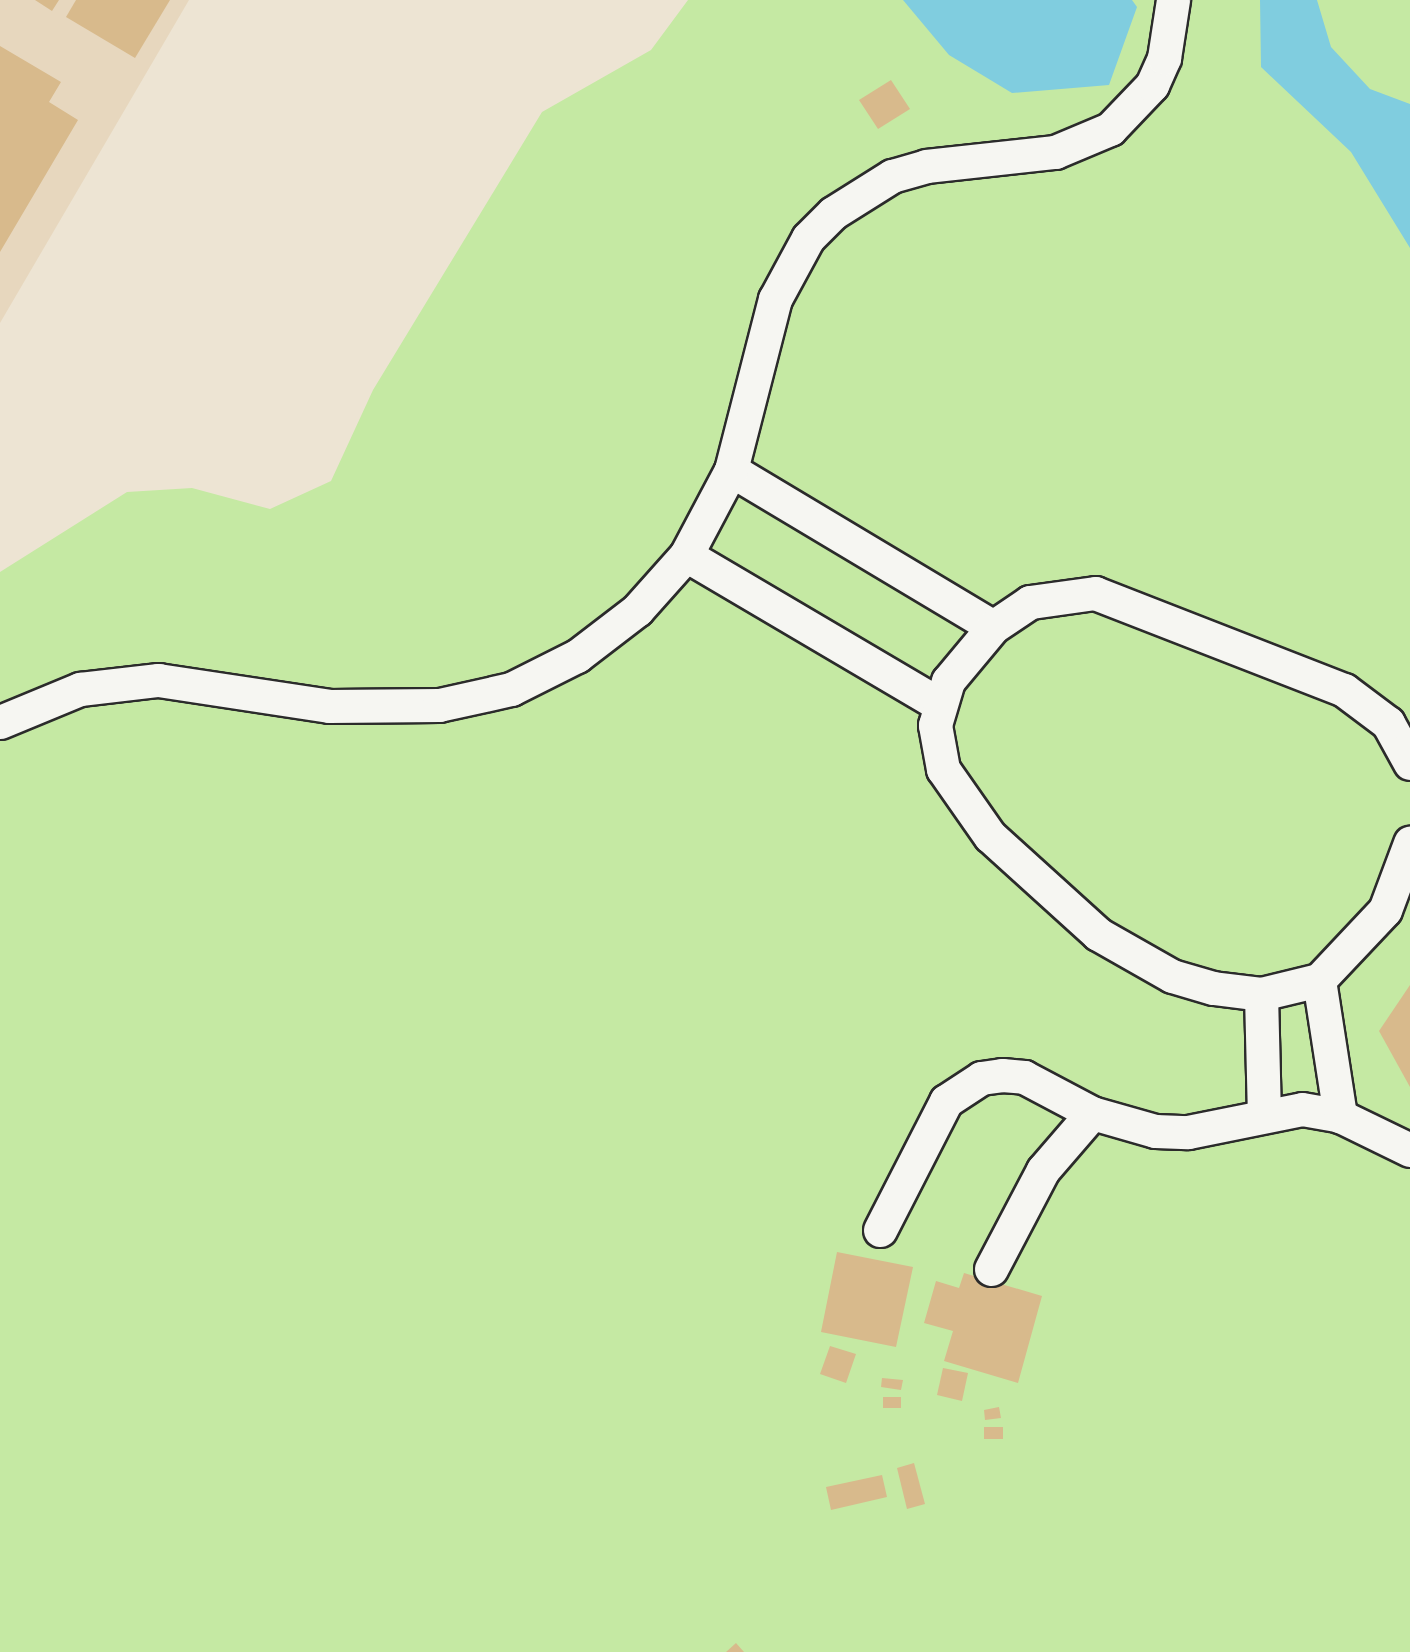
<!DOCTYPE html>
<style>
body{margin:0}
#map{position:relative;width:1410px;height:1652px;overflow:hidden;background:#ede4d3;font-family:Delius,sans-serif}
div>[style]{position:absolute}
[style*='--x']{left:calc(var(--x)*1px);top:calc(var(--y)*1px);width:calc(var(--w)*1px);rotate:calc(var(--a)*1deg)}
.built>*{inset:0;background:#e7d7be}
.green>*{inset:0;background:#c5e9a3}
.water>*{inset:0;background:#80cddf}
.building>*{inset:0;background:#d8ba8c}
.roads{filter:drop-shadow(2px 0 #2b2b2b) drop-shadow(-2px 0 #2b2b2b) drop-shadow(0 2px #2b2b2b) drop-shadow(0 -2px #2b2b2b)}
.street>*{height:33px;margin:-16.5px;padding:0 16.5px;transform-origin:16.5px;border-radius:16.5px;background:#f6f6f2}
span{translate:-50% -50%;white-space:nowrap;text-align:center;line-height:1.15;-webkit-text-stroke:5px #f6f6f2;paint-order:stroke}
</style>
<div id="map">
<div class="built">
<div style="clip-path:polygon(0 0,189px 0,0 323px)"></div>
</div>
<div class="green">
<div style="clip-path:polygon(688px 0,1410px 0,1410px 1652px,0 1652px,0 572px,127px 492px,192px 488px,270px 509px,331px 481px,373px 390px,542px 112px,651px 50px)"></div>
</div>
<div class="water">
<div style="clip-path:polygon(903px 0,1132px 0,1137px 7px,1109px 85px,1012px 93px,949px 55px)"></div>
<div style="clip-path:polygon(1260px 0,1317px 0,1331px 47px,1370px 89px,1410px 104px,1410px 248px,1351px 152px,1261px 67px)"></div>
</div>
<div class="building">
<div style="clip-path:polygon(35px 0,59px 0,52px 11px)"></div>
<div style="clip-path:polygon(76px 0,170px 0,135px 58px,66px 17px)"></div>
<div style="clip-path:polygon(0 46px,61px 82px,49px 102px,78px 120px,0 252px)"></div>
<div style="clip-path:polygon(891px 80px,910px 109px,878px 129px,859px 100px)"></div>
<div style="clip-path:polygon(1410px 985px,1410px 1087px,1379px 1031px)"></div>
<div style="clip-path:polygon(837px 1252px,913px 1267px,896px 1347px,821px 1332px)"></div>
<div style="clip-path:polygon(964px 1273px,1042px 1296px,1018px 1383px,944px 1361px,953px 1331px,924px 1323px,936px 1281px,959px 1288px)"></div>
<div style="clip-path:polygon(830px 1346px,856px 1354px,846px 1383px,820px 1374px)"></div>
<div style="clip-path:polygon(943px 1368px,968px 1373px,962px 1401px,937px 1395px)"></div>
<div style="clip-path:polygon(882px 1378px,903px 1380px,901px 1390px,881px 1387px)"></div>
<div style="clip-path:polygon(883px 1397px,901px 1397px,901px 1408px,883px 1408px)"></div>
<div style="clip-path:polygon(999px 1407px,1001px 1418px,985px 1420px,984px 1410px)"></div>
<div style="clip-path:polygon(984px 1427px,1003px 1427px,1003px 1439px,984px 1439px)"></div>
<div style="clip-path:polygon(914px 1463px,925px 1504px,907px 1509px,897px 1468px)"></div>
<div style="clip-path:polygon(882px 1475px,887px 1497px,831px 1510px,826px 1487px)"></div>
<div style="clip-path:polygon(736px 1643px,744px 1652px,726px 1652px)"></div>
</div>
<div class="roads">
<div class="street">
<div style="--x:731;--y:470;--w:305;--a:30.9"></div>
<div style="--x:686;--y:555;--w:291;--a:30.5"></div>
<div style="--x:0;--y:722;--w:87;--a:-22.4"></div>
<div style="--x:80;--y:689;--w:79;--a:-6.6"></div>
<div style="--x:158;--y:680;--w:173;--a:8.6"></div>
<div style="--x:329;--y:706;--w:110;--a:-0.5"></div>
<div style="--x:439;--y:705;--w:74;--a:-12.5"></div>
<div style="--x:511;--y:689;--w:74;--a:-26.6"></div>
<div style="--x:577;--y:656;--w:76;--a:-37.5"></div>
<div style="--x:637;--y:610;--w:74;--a:-48.3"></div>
<div style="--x:686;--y:555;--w:96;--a:-62.1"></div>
<div style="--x:731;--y:470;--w:177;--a:-75.6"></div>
<div style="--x:775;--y:299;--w:69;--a:-61.6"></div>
<div style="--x:808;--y:238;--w:35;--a:-45"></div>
<div style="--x:833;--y:213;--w:70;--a:-32.1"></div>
<div style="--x:892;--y:176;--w:35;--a:-16"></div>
<div style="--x:926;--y:166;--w:130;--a:-6.2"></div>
<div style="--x:1055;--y:152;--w:60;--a:-22.7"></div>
<div style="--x:1110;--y:129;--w:61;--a:-46.3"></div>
<div style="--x:1152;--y:85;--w:30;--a:-66"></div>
<div style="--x:1164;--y:58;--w:59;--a:-81.2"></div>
<div style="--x:1410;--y:763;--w:46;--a:-118.8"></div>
<div style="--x:1388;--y:723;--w:55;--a:-143.1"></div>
<div style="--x:1344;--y:690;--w:267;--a:-158.7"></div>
<div style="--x:1095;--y:593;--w:66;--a:172.1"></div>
<div style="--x:1030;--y:602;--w:45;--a:146"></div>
<div style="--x:993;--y:627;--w:70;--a:129.8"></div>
<div style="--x:948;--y:681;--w:46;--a:106.5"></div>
<div style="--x:935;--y:725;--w:45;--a:79.7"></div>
<div style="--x:943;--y:769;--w:82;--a:55"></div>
<div style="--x:990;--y:836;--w:146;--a:42.2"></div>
<div style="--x:1098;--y:934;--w:85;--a:29.6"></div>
<div style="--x:1172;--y:976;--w:43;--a:16.3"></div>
<div style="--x:1213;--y:988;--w:48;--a:7.1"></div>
<div style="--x:1261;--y:994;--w:60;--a:-13.6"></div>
<div style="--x:1319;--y:980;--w:96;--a:-46.7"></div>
<div style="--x:1385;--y:910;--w:72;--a:-69.5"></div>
<div style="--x:1319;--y:980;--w:138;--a:81.2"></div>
<div style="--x:1261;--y:994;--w:121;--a:88.6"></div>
<div style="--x:880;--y:1230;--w:145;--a:-62.9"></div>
<div style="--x:946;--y:1101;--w:42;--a:-33.3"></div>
<div style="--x:981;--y:1078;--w:21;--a:-8"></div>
<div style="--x:1002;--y:1075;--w:22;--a:5"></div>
<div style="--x:1024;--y:1077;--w:77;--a:27.9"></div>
<div style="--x:1092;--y:1113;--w:66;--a:15.9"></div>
<div style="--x:1155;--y:1131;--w:33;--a:2"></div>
<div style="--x:1188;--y:1132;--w:116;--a:-11.4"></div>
<div style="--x:1302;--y:1109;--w:39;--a:10"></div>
<div style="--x:1340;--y:1116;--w:78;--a:25.9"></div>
<div style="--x:991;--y:1269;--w:112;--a:-62.3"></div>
<div style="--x:1043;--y:1170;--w:75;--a:-49.3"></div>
</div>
</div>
</div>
